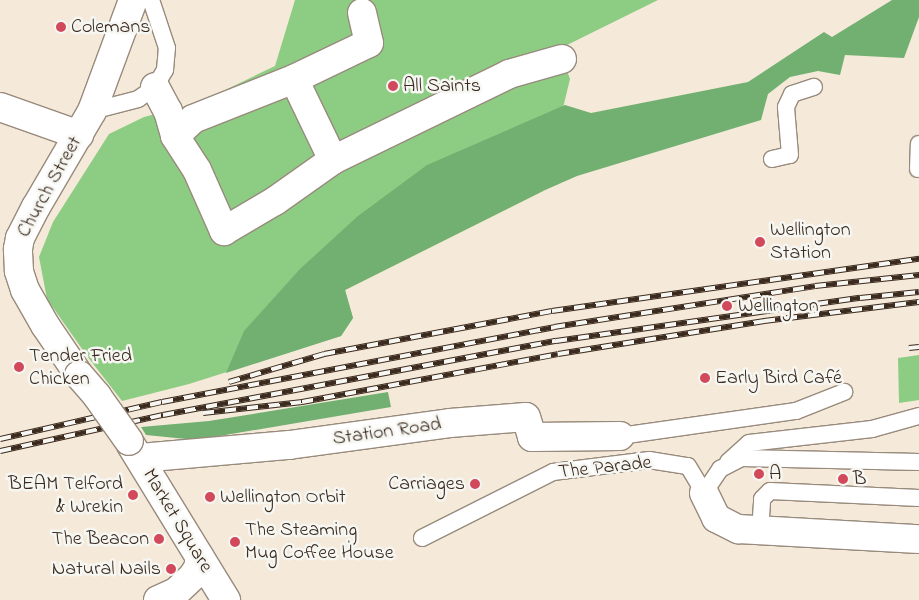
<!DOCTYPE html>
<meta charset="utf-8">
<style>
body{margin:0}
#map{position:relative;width:919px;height:600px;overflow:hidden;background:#f5e9d9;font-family:"Indie Flower",sans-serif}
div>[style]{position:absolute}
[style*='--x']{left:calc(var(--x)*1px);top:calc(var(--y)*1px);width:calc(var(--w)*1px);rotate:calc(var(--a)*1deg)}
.green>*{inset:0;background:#8dcc83}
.forest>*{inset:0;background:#72b071}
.roads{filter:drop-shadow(1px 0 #988a7c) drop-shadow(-1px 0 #988a7c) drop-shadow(0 1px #988a7c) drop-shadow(0 -1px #988a7c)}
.lane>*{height:16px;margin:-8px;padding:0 8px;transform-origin:8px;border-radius:8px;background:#fff}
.street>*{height:28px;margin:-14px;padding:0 14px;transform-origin:14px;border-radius:14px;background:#fff}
.rail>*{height:5.5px;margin-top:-2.75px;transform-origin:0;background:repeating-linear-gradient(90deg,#f6f6f2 0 11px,#3b2a1e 0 22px);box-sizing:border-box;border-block:1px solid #3b2a1e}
.bridges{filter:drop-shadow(1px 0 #988a7c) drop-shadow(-1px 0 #988a7c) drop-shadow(0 1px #988a7c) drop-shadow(0 -1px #988a7c)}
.street-bridge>*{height:28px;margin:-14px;padding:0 14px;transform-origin:14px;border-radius:14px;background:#fff}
.dots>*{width:14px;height:14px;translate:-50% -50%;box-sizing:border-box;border:2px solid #f6f6f2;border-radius:50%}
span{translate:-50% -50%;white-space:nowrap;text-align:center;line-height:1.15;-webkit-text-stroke:5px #f6f6f2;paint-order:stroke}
.poi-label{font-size:20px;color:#3b2a1e}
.left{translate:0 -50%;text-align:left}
.right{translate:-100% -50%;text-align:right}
.street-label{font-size:20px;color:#3b2a1e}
</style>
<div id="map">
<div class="green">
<div style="clip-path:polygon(295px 0,658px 0,559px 49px,570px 79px,543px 191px,345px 290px,353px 318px,341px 336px,189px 384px,122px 401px,87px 356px,47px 299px,39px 257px,53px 222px,109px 134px,144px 117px,198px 103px,275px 66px)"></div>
<div style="clip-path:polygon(919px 355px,919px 400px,899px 403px,898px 358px)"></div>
</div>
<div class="forest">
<div style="clip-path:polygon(892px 0,919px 0,919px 17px,904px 58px,845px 55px,840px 75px,818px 71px,790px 77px,768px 94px,761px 120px,577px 176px,543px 191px,345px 290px,353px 318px,341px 336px,226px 373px,244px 331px,300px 269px,358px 216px,427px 165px,565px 105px,591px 113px,748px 82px,824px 32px,832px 37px)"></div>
<div style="clip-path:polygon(388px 392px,391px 407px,196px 440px,146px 435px,141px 427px,209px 421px)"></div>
</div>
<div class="roads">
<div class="lane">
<div style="--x:92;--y:111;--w:48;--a:-14.6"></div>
<div style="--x:138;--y:99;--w:21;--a:-35"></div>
<div style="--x:155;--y:87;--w:20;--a:-60"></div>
<div style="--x:165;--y:70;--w:22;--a:-85"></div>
<div style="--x:167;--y:48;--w:51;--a:-108.4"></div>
<div style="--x:772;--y:159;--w:18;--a:-13"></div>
<div style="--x:790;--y:155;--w:48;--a:-94.8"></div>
<div style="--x:786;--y:107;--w:14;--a:-65"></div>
<div style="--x:792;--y:94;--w:23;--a:-18"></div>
<div style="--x:918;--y:169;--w:25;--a:-88"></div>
<div style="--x:620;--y:436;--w:178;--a:-8.1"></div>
<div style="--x:796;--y:411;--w:52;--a:-21.6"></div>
<div style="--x:728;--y:462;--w:28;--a:-42"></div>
<div style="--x:749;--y:443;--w:124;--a:-6.5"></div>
<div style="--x:872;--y:429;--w:49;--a:-15.5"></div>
<div style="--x:760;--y:531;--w:32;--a:-86"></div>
<div style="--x:762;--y:499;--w:11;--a:-45"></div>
<div style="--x:770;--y:491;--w:149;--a:2.7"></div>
<div style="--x:422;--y:538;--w:147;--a:-26.7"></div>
<div style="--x:553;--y:472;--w:97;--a:-7.1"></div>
<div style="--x:649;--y:460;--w:39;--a:9"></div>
<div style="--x:688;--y:466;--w:31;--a:59"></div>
<div style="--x:704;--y:493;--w:29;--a:-56"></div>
<div style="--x:720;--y:469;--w:25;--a:-27"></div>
<div style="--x:742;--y:458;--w:177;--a:1.3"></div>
</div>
<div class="street">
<div style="--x:294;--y:79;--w:83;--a:-25.6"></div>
<div style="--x:369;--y:43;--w:31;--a:-103"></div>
<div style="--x:155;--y:87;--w:27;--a:62"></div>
<div style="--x:168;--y:111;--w:26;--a:74"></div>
<div style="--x:175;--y:136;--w:40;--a:57.1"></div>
<div style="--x:197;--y:170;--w:67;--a:66.1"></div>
<div style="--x:224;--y:231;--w:59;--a:-30.5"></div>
<div style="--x:275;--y:201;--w:71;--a:-35.3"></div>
<div style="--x:333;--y:160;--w:196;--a:-26"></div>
<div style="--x:509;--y:74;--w:55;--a:-15.8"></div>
<div style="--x:0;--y:107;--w:84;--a:19.5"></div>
<div style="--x:175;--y:136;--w:25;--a:-43"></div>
<div style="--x:193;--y:119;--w:109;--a:-21.6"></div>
<div style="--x:294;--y:79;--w:90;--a:64.3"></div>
<div style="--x:79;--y:375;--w:60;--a:-124.2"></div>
<div style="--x:45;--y:325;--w:40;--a:-119.7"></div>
<div style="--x:25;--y:290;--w:20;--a:-108"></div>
<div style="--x:19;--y:271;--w:22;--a:-93"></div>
<div style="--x:18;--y:249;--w:11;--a:-80"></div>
<div style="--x:20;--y:238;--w:35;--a:-63"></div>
<div style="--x:36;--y:207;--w:111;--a:-59.7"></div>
<div style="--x:92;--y:111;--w:118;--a:-69.7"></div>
<div style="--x:131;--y:445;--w:182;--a:58.5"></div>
<div style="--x:140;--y:458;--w:150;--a:-5"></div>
<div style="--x:289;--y:445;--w:162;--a:-7.8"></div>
<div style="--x:450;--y:423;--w:76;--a:-4.5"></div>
<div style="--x:526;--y:417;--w:21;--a:73"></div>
<div style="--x:532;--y:437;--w:88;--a:-0.7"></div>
<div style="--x:704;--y:493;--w:28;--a:64"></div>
<div style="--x:716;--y:518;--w:25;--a:27"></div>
<div style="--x:738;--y:529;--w:181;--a:3.2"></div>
<div style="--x:158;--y:600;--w:20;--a:-24"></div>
<div style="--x:176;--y:592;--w:23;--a:-43"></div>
<div style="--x:193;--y:576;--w:12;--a:-59"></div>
<div style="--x:199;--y:566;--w:10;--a:-90"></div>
</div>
</div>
<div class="rail">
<div style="--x:909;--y:348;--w:10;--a:-6"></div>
<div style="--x:229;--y:382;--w:99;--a:-16.4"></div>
<div style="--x:324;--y:354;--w:232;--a:-10.7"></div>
<div style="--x:552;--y:311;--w:371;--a:-8.1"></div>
<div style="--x:203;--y:413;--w:100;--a:-6.3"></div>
<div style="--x:302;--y:402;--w:260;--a:-10.6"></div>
<div style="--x:558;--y:354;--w:209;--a:-9.1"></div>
<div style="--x:764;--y:321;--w:156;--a:-7"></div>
<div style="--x:0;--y:439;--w:166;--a:-12.9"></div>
<div style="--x:162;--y:402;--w:399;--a:-10.8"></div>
<div style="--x:554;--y:327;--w:264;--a:-8.9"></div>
<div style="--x:815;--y:286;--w:105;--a:-6"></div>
<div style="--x:0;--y:451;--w:167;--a:-12.5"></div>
<div style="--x:163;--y:415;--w:400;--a:-10.7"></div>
<div style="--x:556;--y:341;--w:307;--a:-8.1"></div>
<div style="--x:860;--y:298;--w:59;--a:-5.8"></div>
</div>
<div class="bridges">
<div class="street-bridge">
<div style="--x:79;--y:375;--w:28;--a:49"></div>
<div style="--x:97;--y:396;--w:55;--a:54.6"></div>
</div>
</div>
<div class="dots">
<div style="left:61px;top:27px;background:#d1495b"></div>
<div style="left:393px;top:86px;background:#d1495b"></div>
<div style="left:760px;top:242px;background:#d1495b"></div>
<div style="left:727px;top:306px;background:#d1495b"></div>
<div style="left:19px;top:367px;background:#d1495b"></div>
<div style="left:705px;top:378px;background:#d1495b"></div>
<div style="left:759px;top:474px;background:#d1495b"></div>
<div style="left:843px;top:479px;background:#d1495b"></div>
<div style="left:475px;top:484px;background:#d1495b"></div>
<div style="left:133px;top:495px;background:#d1495b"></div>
<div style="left:210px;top:497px;background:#d1495b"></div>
<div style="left:159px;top:539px;background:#d1495b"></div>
<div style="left:235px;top:542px;background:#d1495b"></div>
<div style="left:171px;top:569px;background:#d1495b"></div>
</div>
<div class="poi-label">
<span class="left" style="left:71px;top:27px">Colemans</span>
<span class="left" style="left:403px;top:86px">All Saints</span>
<span class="left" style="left:770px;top:242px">Wellington<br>Station</span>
<span class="left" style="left:738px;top:306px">Wellington</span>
<span class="left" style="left:29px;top:368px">Tender Fried<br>Chicken</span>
<span class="left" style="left:715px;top:378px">Early Bird Café</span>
<span class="left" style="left:769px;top:474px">A</span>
<span class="left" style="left:853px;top:479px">B</span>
<span class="right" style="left:123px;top:496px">BEAM Telford<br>&amp; Wrekin</span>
<span class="right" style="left:465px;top:484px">Carriages</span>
<span class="left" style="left:220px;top:497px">Wellington Orbit</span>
<span class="left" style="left:245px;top:542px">The Steaming<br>Mug Coffee House</span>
<span class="right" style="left:149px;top:539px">The Beacon</span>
<span class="right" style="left:161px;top:569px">Natural Nails</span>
</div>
<div class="street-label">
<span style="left:50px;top:187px;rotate:-61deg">Church Street</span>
<span style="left:387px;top:432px;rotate:-8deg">Station Road</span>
<span style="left:605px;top:468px;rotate:-6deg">The Parade</span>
<span style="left:177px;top:521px;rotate:59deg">Market Square</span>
</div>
</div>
